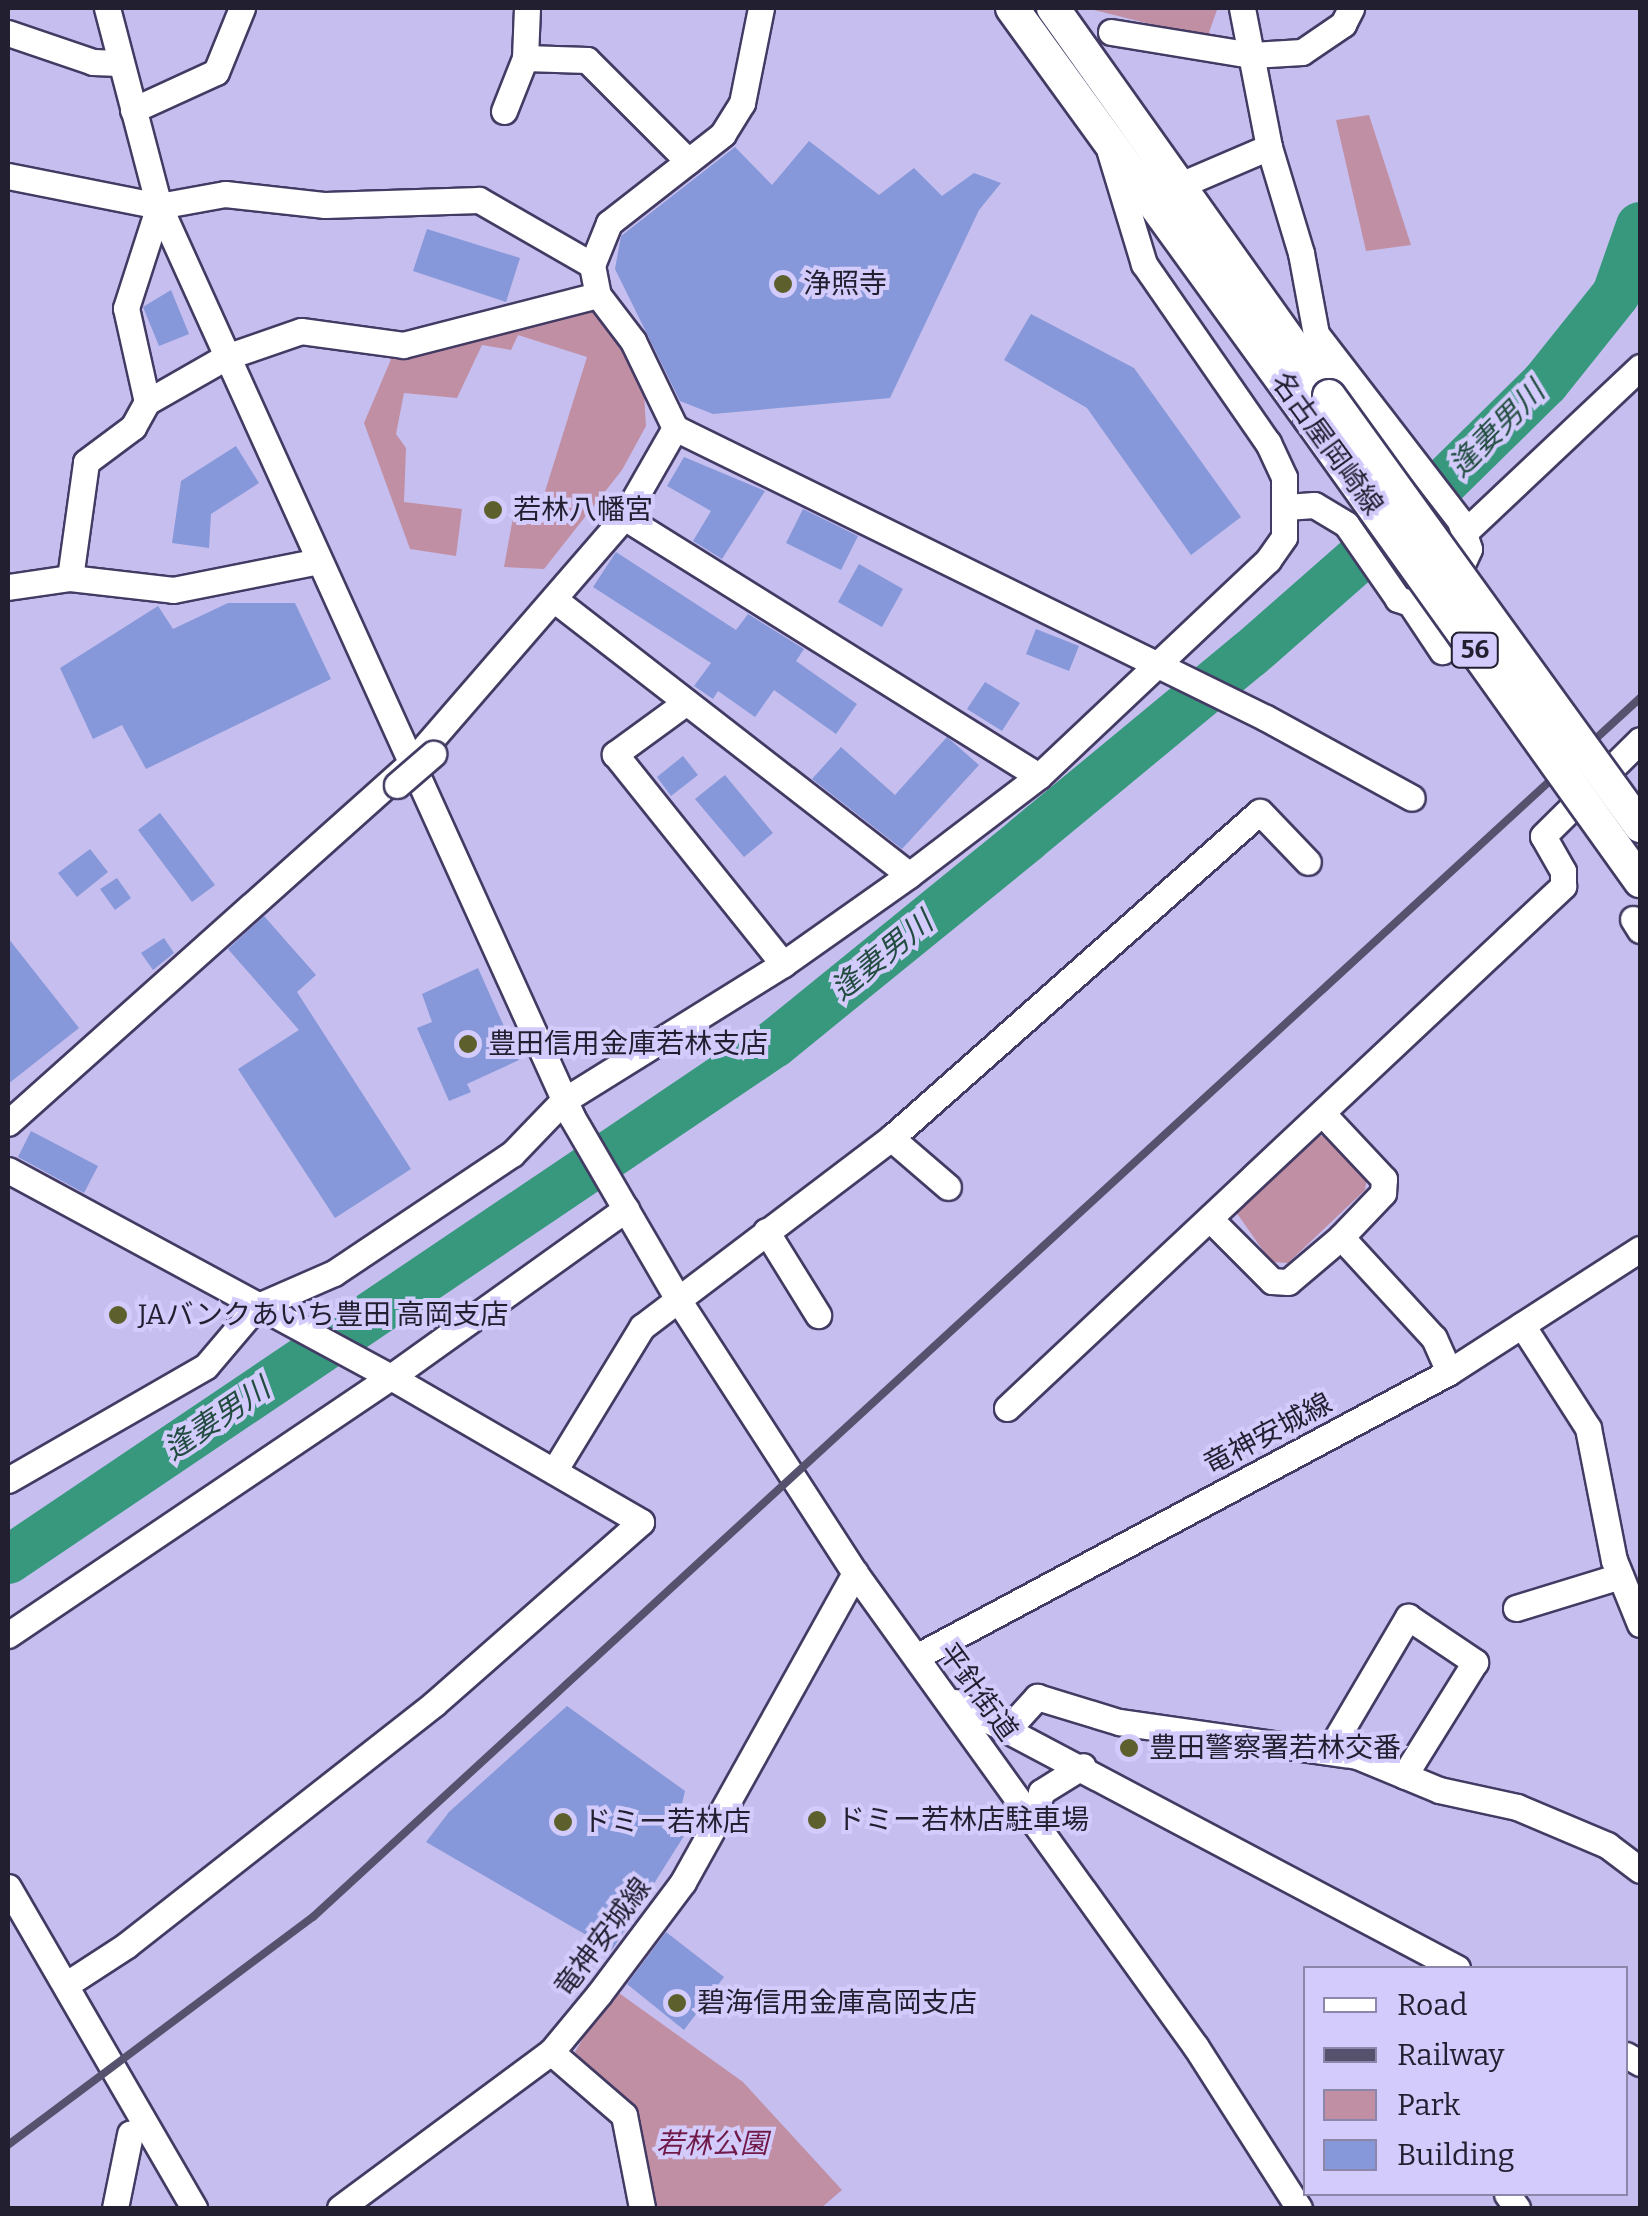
<!DOCTYPE html>
<meta charset="utf-8">
<style>
body{margin:0}
#map{position:relative;width:1648px;height:2216px;overflow:hidden;background:#c5beee;font-family:Bitter,"Noto Sans JP",serif}
div>[style]{position:absolute}
[style*='--x']{left:calc(var(--x)*1px);top:calc(var(--y)*1px);width:calc(var(--w)*1px);rotate:calc(var(--a)*1deg)}
.green>*{inset:0;background:#c18fa4}
.river>*{height:48px;margin:-24px;padding:0 24px;transform-origin:24px;border-radius:24px;background:#37987e}
.building>*{inset:0;background:#8698d9}
.roads{filter:drop-shadow(2px 0 #433b63) drop-shadow(-2px 0 #433b63) drop-shadow(0 2px #433b63) drop-shadow(0 -2px #433b63)}
.minor>*{height:25px;margin:-12.5px;padding:0 12.5px;transform-origin:12.5px;border-radius:12.5px;background:#fff}
.major>*{height:32px;margin:-16px;padding:0 16px;transform-origin:16px;border-radius:16px;background:#fff}
.rail>*{height:8px;margin:-4px;padding:0 4px;transform-origin:4px;border-radius:4px;background:#56516d}
.bridges{filter:drop-shadow(2px 0 #433b63) drop-shadow(-2px 0 #433b63) drop-shadow(0 2px #433b63) drop-shadow(0 -2px #433b63)}
.minor-bridge>*{height:25px;margin:-12.5px;padding:0 12.5px;transform-origin:12.5px;border-radius:12.5px;background:#fff}
.major-bridge>*{height:32px;margin:-16px;padding:0 16px;transform-origin:16px;border-radius:16px;background:#fff}
.dots>*{width:28px;height:28px;translate:-50% -50%;box-sizing:border-box;border:5px solid #d2cbfb;border-radius:50%}
span{translate:-50% -50%;white-space:nowrap;text-align:center;line-height:1.15;-webkit-text-stroke:8px #d2cbfb;paint-order:stroke}
.shield-label span{padding:2px 8px;background:#d2cbfb;border:2px solid;border-radius:8px;-webkit-text-stroke-width:0}
.shield-label{font-size:25px;color:#221f31;font-weight:700}
.poi-label{font-size:28px;color:#221f31}
.left{translate:0 -50%;text-align:left}
.street-label{font-size:28px;color:#221f31}
.park-label{font-size:28px;color:#701948;font-style:italic}
.water-label{font-size:30px;color:#224c40;font-style:italic}
.frame{position:absolute;inset:0;border:10px solid #221f31;pointer-events:none}
.legend{position:absolute;left:1303px;top:1966px;width:325px;height:230px;box-sizing:border-box;background:#d2cbfb;border:2px solid #8c86aa;margin:0;padding:12px 18px;list-style:none;font-size:30px;color:#221f31}
.legend li{display:flex;align-items:center;gap:20px;height:50px}
.legend b{width:50px;border:2px solid #8c86aa}
</style>
<div id="map">
<div class="green">
<div style="clip-path:polygon(1086px 8px,1217px 8px,1217px 10px,1207px 38px)"></div>
<div style="clip-path:polygon(1369px 115px,1411px 245px,1366px 251px,1336px 120px)"></div>
<div style="clip-path:polygon(584px 300px,643px 377px,646px 426px,622px 470px,544px 569px,504px 567px,514px 512px,538px 514px,587px 357px,518px 335px,511px 350px,482px 345px,457px 398px,404px 393px,396px 434px,406px 448px,404px 502px,462px 509px,456px 556px,410px 549px,364px 423px,392px 357px)"></div>
<div style="clip-path:polygon(1320px 1136px,1330px 1137px,1367px 1177px,1365px 1190px,1288px 1263px,1271px 1262px,1236px 1212px)"></div>
<div style="clip-path:polygon(612px 1988px,743px 2082px,842px 2190px,821px 2208px,655px 2208px,633px 2110px,575px 2052px)"></div>
</div>
<div class="river">
<div style="--x:8;--y:1560;--w:924;--a:-33.97"></div>
<div style="--x:774;--y:1044;--w:325;--a:-39.1"></div>
<div style="--x:1026;--y:839;--w:291;--a:-39.6"></div>
<div style="--x:1250;--y:654;--w:244;--a:-41.3"></div>
<div style="--x:1433;--y:493;--w:157;--a:-44.5"></div>
<div style="--x:1545;--y:383;--w:114;--a:-51.4"></div>
<div style="--x:1616;--y:294;--w:72;--a:-70.6"></div>
</div>
<div class="building">
<div style="clip-path:polygon(809px 141px,879px 195px,914px 168px,942px 196px,974px 173px,1001px 183px,979px 210px,890px 398px,713px 414px,680px 401px,615px 269px,621px 236px,735px 147px,772px 185px)"></div>
<div style="clip-path:polygon(427px 229px,520px 258px,506px 302px,413px 271px)"></div>
<div style="clip-path:polygon(171px 290px,189px 334px,159px 346px,143px 307px)"></div>
<div style="clip-path:polygon(1031px 314px,1134px 368px,1241px 517px,1191px 555px,1087px 408px,1004px 360px)"></div>
<div style="clip-path:polygon(236px 446px,259px 483px,211px 514px,209px 548px,172px 543px,181px 481px)"></div>
<div style="clip-path:polygon(684px 457px,765px 491px,722px 559px,693px 541px,711px 511px,667px 486px)"></div>
<div style="clip-path:polygon(803px 509px,858px 536px,841px 570px,786px 543px)"></div>
<div style="clip-path:polygon(616px 552px,736px 630px,748px 614px,804px 649px,796px 661px,857px 704px,836px 734px,774px 690px,755px 717px,718px 691px,713px 699px,694px 686px,711px 663px,593px 587px)"></div>
<div style="clip-path:polygon(859px 564px,903px 589px,882px 627px,838px 602px)"></div>
<div style="clip-path:polygon(228px 603px,295px 603px,331px 679px,146px 769px,122px 725px,93px 739px,60px 668px,158px 606px,173px 629px)"></div>
<div style="clip-path:polygon(1036px 629px,1079px 646px,1069px 671px,1026px 654px)"></div>
<div style="clip-path:polygon(985px 682px,1020px 703px,1002px 731px,967px 709px)"></div>
<div style="clip-path:polygon(947px 737px,979px 765px,902px 849px,812px 779px,841px 747px,895px 795px)"></div>
<div style="clip-path:polygon(683px 756px,698px 775px,671px 796px,657px 777px)"></div>
<div style="clip-path:polygon(725px 775px,773px 833px,744px 857px,695px 799px)"></div>
<div style="clip-path:polygon(160px 813px,215px 885px,192px 902px,138px 830px)"></div>
<div style="clip-path:polygon(90px 849px,108px 872px,77px 897px,58px 873px)"></div>
<div style="clip-path:polygon(117px 878px,131px 898px,115px 910px,100px 889px)"></div>
<div style="clip-path:polygon(264px 916px,316px 975px,297px 992px,411px 1169px,335px 1218px,238px 1069px,299px 1030px,228px 949px)"></div>
<div style="clip-path:polygon(8px 938px,79px 1028px,8px 1084px)"></div>
<div style="clip-path:polygon(164px 938px,174px 953px,153px 970px,141px 953px)"></div>
<div style="clip-path:polygon(478px 968px,519px 1060px,467px 1084px,471px 1092px,449px 1101px,417px 1028px,432px 1022px,422px 994px)"></div>
<div style="clip-path:polygon(31px 1131px,98px 1166px,84px 1193px,18px 1157px)"></div>
<div style="clip-path:polygon(567px 1706px,685px 1791px,679px 1816px,689px 1828px,612px 1950px,426px 1842px,449px 1812px)"></div>
<div style="clip-path:polygon(666px 1932px,724px 1977px,684px 2030px,627px 1984px)"></div>
</div>
<div class="roads">
<div class="minor">
<div style="--x:107;--y:8;--w:205;--a:75.3"></div>
<div style="--x:159;--y:206;--w:1000;--a:65.61"></div>
<div style="--x:572;--y:1117;--w:213;--a:59.8"></div>
<div style="--x:679;--y:1301;--w:324;--a:57.1"></div>
<div style="--x:855;--y:1573;--w:584;--a:54.27"></div>
<div style="--x:1196;--y:2047;--w:191;--a:57.4"></div>
<div style="--x:527;--y:8;--w:50;--a:92.3"></div>
<div style="--x:525;--y:58;--w:62;--a:1.8"></div>
<div style="--x:587;--y:60;--w:143;--a:45"></div>
<div style="--x:761;--y:8;--w:97;--a:101.3"></div>
<div style="--x:742;--y:103;--w:36;--a:122"></div>
<div style="--x:723;--y:134;--w:145;--a:142"></div>
<div style="--x:609;--y:223;--w:45;--a:112"></div>
<div style="--x:592;--y:265;--w:31;--a:79"></div>
<div style="--x:598;--y:295;--w:58;--a:52.7"></div>
<div style="--x:633;--y:341;--w:97;--a:64.2"></div>
<div style="--x:675;--y:428;--w:658;--a:26.14"></div>
<div style="--x:1266;--y:718;--w:166;--a:28.7"></div>
<div style="--x:1111;--y:32;--w:143;--a:9.3"></div>
<div style="--x:1252;--y:55;--w:50;--a:-3.4"></div>
<div style="--x:1302;--y:52;--w:50;--a:-34.3"></div>
<div style="--x:1343;--y:24;--w:18;--a:-63"></div>
<div style="--x:8;--y:33;--w:90;--a:18.8"></div>
<div style="--x:93;--y:62;--w:26;--a:2"></div>
<div style="--x:133;--y:110;--w:91;--a:-24.6"></div>
<div style="--x:216;--y:72;--w:69;--a:-67.9"></div>
<div style="--x:504;--y:111;--w:57;--a:-68.4"></div>
<div style="--x:1269;--y:147;--w:111;--a:73.2"></div>
<div style="--x:1301;--y:253;--w:82;--a:79.5"></div>
<div style="--x:1316;--y:334;--w:236;--a:52.4"></div>
<div style="--x:1460;--y:521;--w:29;--a:72"></div>
<div style="--x:1469;--y:549;--w:17;--a:115"></div>
<div style="--x:1462;--y:564;--w:57;--a:137.9"></div>
<div style="--x:1420;--y:602;--w:10;--a:174"></div>
<div style="--x:1410;--y:603;--w:13;--a:-162"></div>
<div style="--x:1398;--y:599;--w:91;--a:-124.7"></div>
<div style="--x:1346;--y:524;--w:37;--a:-149"></div>
<div style="--x:1314;--y:505;--w:28;--a:176"></div>
<div style="--x:8;--y:176;--w:154;--a:11.2"></div>
<div style="--x:159;--y:206;--w:67;--a:-10.3"></div>
<div style="--x:225;--y:194;--w:101;--a:6.3"></div>
<div style="--x:325;--y:205;--w:154;--a:-1.9"></div>
<div style="--x:479;--y:200;--w:130;--a:29.9"></div>
<div style="--x:1178;--y:186;--w:99;--a:-23.2"></div>
<div style="--x:1269;--y:147;--w:142;--a:-101"></div>
<div style="--x:147;--y:402;--w:96;--a:-102.6"></div>
<div style="--x:126;--y:308;--w:107;--a:-72.1"></div>
<div style="--x:624;--y:517;--w:489;--a:32"></div>
<div style="--x:1466;--y:531;--w:239;--a:-43.3"></div>
<div style="--x:70;--y:578;--w:117;--a:-82.1"></div>
<div style="--x:86;--y:462;--w:59;--a:-36.7"></div>
<div style="--x:133;--y:427;--w:29;--a:-61"></div>
<div style="--x:147;--y:402;--w:91;--a:-29.7"></div>
<div style="--x:226;--y:357;--w:79;--a:-19.1"></div>
<div style="--x:301;--y:331;--w:103;--a:7.8"></div>
<div style="--x:403;--y:345;--w:201;--a:-14.4"></div>
<div style="--x:8;--y:587;--w:63;--a:-8.3"></div>
<div style="--x:70;--y:578;--w:104;--a:6.6"></div>
<div style="--x:173;--y:590;--w:145;--a:-11.2"></div>
<div style="--x:555;--y:600;--w:448;--a:37.8"></div>
<div style="--x:1410;--y:603;--w:58;--a:56.3"></div>
<div style="--x:685;--y:703;--w:87;--a:143.9"></div>
<div style="--x:615;--y:754;--w:269;--a:51.3"></div>
<div style="--x:1633;--y:919;--w:13;--a:58"></div>
<div style="--x:8;--y:1123;--w:539;--a:-41.77"></div>
<div style="--x:410;--y:764;--w:327;--a:-49.1"></div>
<div style="--x:624;--y:517;--w:103;--a:-60.2"></div>
<div style="--x:891;--y:1138;--w:75;--a:40.7"></div>
<div style="--x:8;--y:1170;--w:435;--a:28.4"></div>
<div style="--x:391;--y:1377;--w:289;--a:30.1"></div>
<div style="--x:641;--y:1522;--w:276;--a:138.7"></div>
<div style="--x:434;--y:1704;--w:390;--a:141.9"></div>
<div style="--x:127;--y:1945;--w:72;--a:147"></div>
<div style="--x:1212;--y:1221;--w:85;--a:45"></div>
<div style="--x:1272;--y:1281;--w:16;--a:4"></div>
<div style="--x:1288;--y:1282;--w:70;--a:-40.3"></div>
<div style="--x:1341;--y:1237;--w:61;--a:-46.3"></div>
<div style="--x:1383;--y:1193;--w:14;--a:-86"></div>
<div style="--x:1384;--y:1179;--w:88;--a:-133.2"></div>
<div style="--x:766;--y:1231;--w:99;--a:58.2"></div>
<div style="--x:1341;--y:1237;--w:137;--a:47.4"></div>
<div style="--x:1434;--y:1338;--w:37;--a:66"></div>
<div style="--x:1522;--y:1325;--w:122;--a:57.3"></div>
<div style="--x:1588;--y:1428;--w:135;--a:78.9"></div>
<div style="--x:1614;--y:1560;--w:69;--a:67.9"></div>
<div style="--x:1007;--y:1408;--w:763;--a:-43.19"></div>
<div style="--x:1563;--y:886;--w:15;--a:-90"></div>
<div style="--x:1563;--y:871;--w:40;--a:-119.7"></div>
<div style="--x:1543;--y:836;--w:136;--a:-44.7"></div>
<div style="--x:554;--y:1471;--w:169;--a:-58.6"></div>
<div style="--x:642;--y:1327;--w:313;--a:-37.2"></div>
<div style="--x:891;--y:1138;--w:492;--a:-41.5"></div>
<div style="--x:1260;--y:812;--w:69;--a:46.2"></div>
<div style="--x:8;--y:1480;--w:228;--a:-29.9"></div>
<div style="--x:206;--y:1366;--w:77;--a:-49.7"></div>
<div style="--x:256;--y:1307;--w:85;--a:-23.6"></div>
<div style="--x:334;--y:1273;--w:214;--a:-33.8"></div>
<div style="--x:512;--y:1154;--w:74;--a:-46.1"></div>
<div style="--x:563;--y:1101;--w:259;--a:-31.9"></div>
<div style="--x:783;--y:964;--w:154;--a:-35.2"></div>
<div style="--x:909;--y:875;--w:163;--a:-37.3"></div>
<div style="--x:1039;--y:776;--w:315;--a:-43.3"></div>
<div style="--x:1268;--y:560;--w:28;--a:-55"></div>
<div style="--x:1284;--y:537;--w:60;--a:-90"></div>
<div style="--x:1284;--y:477;--w:38;--a:-115"></div>
<div style="--x:1268;--y:443;--w:218;--a:-124.7"></div>
<div style="--x:1144;--y:264;--w:117;--a:-106.9"></div>
<div style="--x:1516;--y:1608;--w:109;--a:-17.1"></div>
<div style="--x:8;--y:1635;--w:462;--a:-34"></div>
<div style="--x:391;--y:1377;--w:289;--a:-35.6"></div>
<div style="--x:916;--y:1657;--w:604;--a:-28.13"></div>
<div style="--x:1449;--y:1372;--w:227;--a:-32.8"></div>
<div style="--x:954;--y:1702;--w:569;--a:27.87"></div>
<div style="--x:1007;--y:1730;--w:45;--a:-47.7"></div>
<div style="--x:1037;--y:1697;--w:86;--a:17"></div>
<div style="--x:1119;--y:1722;--w:240;--a:8.1"></div>
<div style="--x:1357;--y:1756;--w:89;--a:22.5"></div>
<div style="--x:1439;--y:1790;--w:80;--a:12.3"></div>
<div style="--x:1517;--y:1807;--w:98;--a:22.9"></div>
<div style="--x:1607;--y:1845;--w:41;--a:37.1"></div>
<div style="--x:1329;--y:1751;--w:156;--a:-59.5"></div>
<div style="--x:1408;--y:1617;--w:81;--a:33.9"></div>
<div style="--x:1475;--y:1662;--w:134;--a:121.9"></div>
<div style="--x:1034;--y:1819;--w:28;--a:-75"></div>
<div style="--x:1041;--y:1792;--w:49;--a:-31.8"></div>
<div style="--x:8;--y:1887;--w:371;--a:59.9"></div>
<div style="--x:551;--y:2052;--w:96;--a:40.8"></div>
<div style="--x:624;--y:2115;--w:95;--a:79"></div>
<div style="--x:1626;--y:2055;--w:16;--a:30"></div>
<div style="--x:1507;--y:2194;--w:17;--a:54"></div>
<div style="--x:115;--y:2208;--w:76;--a:-78.5"></div>
<div style="--x:340;--y:2208;--w:262;--a:-36.5"></div>
<div style="--x:551;--y:2052;--w:75;--a:-50.4"></div>
<div style="--x:599;--y:1994;--w:140;--a:-53.1"></div>
<div style="--x:683;--y:1882;--w:354;--a:-60.9"></div>
</div>
<div class="major">
<div style="--x:1012;--y:8;--w:508;--a:54.06"></div>
<div style="--x:1053;--y:8;--w:476;--a:54.6"></div>
</div>
</div>
<div class="rail">
<div style="--x:8;--y:2145;--w:381;--a:-36.8"></div>
<div style="--x:313;--y:1917;--w:1802;--a:-42.57"></div>
</div>
<div class="bridges">
<div class="minor-bridge">
<div style="--x:397;--y:785;--w:48;--a:-40.7"></div>
</div>
<div class="major-bridge">
<div style="--x:1329;--y:396;--w:531;--a:54.12"></div>
<div style="--x:1310;--y:419;--w:568;--a:54.46"></div>
</div>
</div>
<div class="dots">
<div style="left:783px;top:284px;background:#5d602d"></div>
<div style="left:493px;top:510px;background:#5d602d"></div>
<div style="left:468px;top:1044px;background:#5d602d"></div>
<div style="left:118px;top:1315px;background:#5d602d"></div>
<div style="left:1129px;top:1748px;background:#5d602d"></div>
<div style="left:817px;top:1820px;background:#5d602d"></div>
<div style="left:563px;top:1822px;background:#5d602d"></div>
<div style="left:677px;top:2003px;background:#5d602d"></div>
</div>
<div class="shield-label">
<span style="left:1475px;top:650px">56</span>
</div>
<div class="poi-label">
<span class="left" style="left:803px;top:284px">浄照寺</span>
<span class="left" style="left:513px;top:510px">若林八幡宮</span>
<span class="left" style="left:488px;top:1044px">豊田信用金庫若林支店</span>
<span class="left" style="left:138px;top:1315px">JAバンクあいち豊田 高岡支店</span>
<span class="left" style="left:1149px;top:1748px">豊田警察署若林交番</span>
<span class="left" style="left:837px;top:1820px">ドミー若林店駐車場</span>
<span class="left" style="left:583px;top:1822px">ドミー若林店</span>
<span class="left" style="left:697px;top:2003px">碧海信用金庫高岡支店</span>
</div>
<div class="street-label">
<span style="left:1327px;top:444px;rotate:54deg">名古屋岡崎線</span>
<span style="left:1268px;top:1434px;rotate:-28deg">竜神安城線</span>
<span style="left:978px;top:1692px;rotate:54deg">平針街道</span>
<span style="left:603px;top:1937px;rotate:-53deg">竜神安城線</span>
</div>
<div class="park-label">
<span style="left:712px;top:2144px">若林公園</span>
</div>
<div class="water-label">
<span style="left:1497px;top:429px;rotate:-45deg">逢妻男川</span>
<span style="left:882px;top:956px;rotate:-39deg">逢妻男川</span>
<span style="left:217px;top:1419px;rotate:-34deg">逢妻男川</span>
</div>
<div class="frame"></div>
<ul class="legend">
<li><b style="height:12px;background:#fff"></b>Road</li>
<li><b style="height:12px;background:#56516d"></b>Railway</li>
<li><b style="height:28px;background:#c18fa4"></b>Park</li>
<li><b style="height:28px;background:#8698d9"></b>Building</li>
</ul>
</div>
